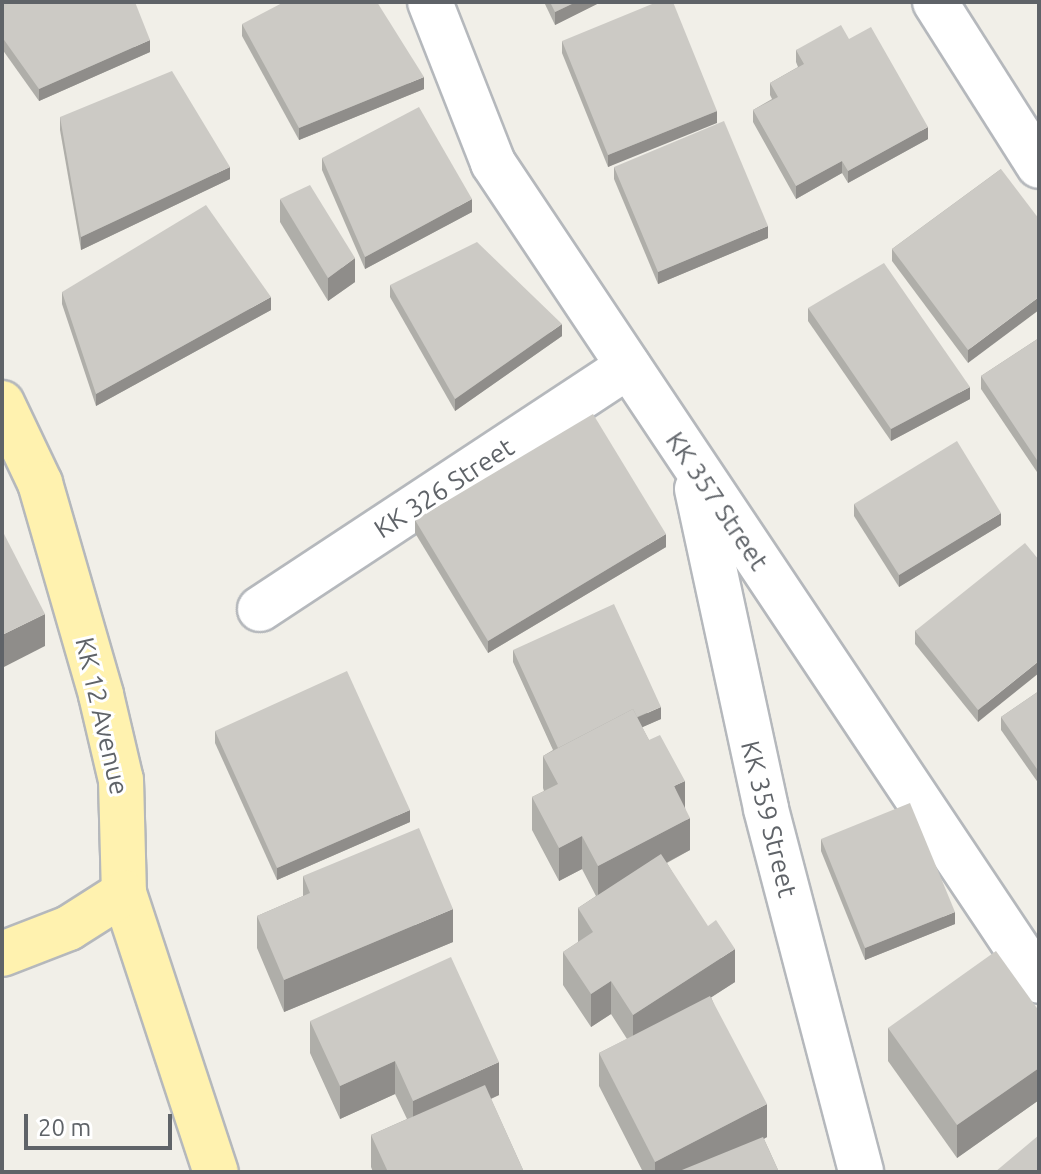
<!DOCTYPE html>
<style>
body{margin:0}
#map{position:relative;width:1041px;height:1174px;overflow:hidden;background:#f1efe8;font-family:Ubuntu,sans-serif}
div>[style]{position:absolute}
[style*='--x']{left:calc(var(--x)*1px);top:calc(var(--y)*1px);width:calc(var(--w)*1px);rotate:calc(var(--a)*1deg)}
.roads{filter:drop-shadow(2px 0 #b5b8bc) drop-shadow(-2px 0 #b5b8bc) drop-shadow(0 2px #b5b8bc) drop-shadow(0 -2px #b5b8bc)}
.minor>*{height:44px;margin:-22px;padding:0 22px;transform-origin:22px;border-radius:22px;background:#fff}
.major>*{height:44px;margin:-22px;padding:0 22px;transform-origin:22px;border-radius:22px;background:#fff2af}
.wall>*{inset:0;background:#afaea9}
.shaded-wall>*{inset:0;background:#8f8d8a}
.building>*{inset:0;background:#cccac5}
span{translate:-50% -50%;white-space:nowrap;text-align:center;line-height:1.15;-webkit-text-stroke:6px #fff;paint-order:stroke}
.street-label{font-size:26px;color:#5f6368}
.frame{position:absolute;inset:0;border:4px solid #5f6368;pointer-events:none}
.scale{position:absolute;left:24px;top:1114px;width:148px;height:36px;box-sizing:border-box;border:4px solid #5f6368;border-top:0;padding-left:10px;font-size:24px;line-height:28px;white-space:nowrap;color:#5f6368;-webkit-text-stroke:6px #fff;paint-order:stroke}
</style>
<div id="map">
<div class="roads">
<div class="minor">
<div style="--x:430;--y:2;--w:173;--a:68.6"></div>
<div style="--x:493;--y:163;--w:983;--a:56.28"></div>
<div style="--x:935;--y:2;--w:194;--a:57.6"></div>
<div style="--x:697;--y:489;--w:327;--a:77.8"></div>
<div style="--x:766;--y:809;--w:375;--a:75.3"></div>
<div style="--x:260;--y:609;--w:441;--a:-33.4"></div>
</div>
<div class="major">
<div style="--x:2;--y:403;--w:89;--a:64.6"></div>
<div style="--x:40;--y:483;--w:221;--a:73.9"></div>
<div style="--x:101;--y:695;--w:87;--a:76.8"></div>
<div style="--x:121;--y:780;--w:113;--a:88.5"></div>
<div style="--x:124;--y:893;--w:294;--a:71.8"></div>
<div style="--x:2;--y:954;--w:72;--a:-21.2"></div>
<div style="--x:69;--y:928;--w:65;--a:-32.5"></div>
</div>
</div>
<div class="wall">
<div style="clip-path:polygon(2px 2px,150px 52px,39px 101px,2px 49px)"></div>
<div style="clip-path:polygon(544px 2px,601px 2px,555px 25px)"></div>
<div style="clip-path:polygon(242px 24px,424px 89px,299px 140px,242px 36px)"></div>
<div style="clip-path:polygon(849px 39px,928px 139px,848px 183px,842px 173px,796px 199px,753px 122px,753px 110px,772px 99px,770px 95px,770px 83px,798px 67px,796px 62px,796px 50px)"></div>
<div style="clip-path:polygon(562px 41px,717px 111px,608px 167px,562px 53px)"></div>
<div style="clip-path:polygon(60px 117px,230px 179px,81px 250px,60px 130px)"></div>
<div style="clip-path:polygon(322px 158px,472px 212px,365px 269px,322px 170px)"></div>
<div style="clip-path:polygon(614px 167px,768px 238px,658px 284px,614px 179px)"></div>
<div style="clip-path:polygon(1001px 169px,968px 363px,892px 261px,892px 249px)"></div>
<div style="clip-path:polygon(280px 199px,355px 282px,328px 301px,280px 222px)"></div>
<div style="clip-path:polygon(390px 285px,562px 336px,455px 411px,390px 297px)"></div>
<div style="clip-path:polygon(62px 292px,271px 310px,96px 406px,62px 304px)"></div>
<div style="clip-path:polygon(808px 308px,970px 399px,891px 441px,808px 321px)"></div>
<div style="clip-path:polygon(1039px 338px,1039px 475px,981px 389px,981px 376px)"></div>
<div style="clip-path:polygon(854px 504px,1001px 525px,899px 587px,854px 516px)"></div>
<div style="clip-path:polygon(415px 520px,666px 547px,488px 653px,415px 533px)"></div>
<div style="clip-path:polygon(1039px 560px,978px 722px,915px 644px,915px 631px)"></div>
<div style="clip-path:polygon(513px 650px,661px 719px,642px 727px,685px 807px,690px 850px,667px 863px,735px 982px,711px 997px,767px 1137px,764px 1139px,779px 1172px,643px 1172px,599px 1086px,599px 1053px,627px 1039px,611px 1014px,591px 1027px,563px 985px,563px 952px,578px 942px,578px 908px,596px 896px,582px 869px,559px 881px,532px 830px,532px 797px,544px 791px,543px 788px,543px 756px,553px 750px,513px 662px)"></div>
<div style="clip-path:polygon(1039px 691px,1039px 784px,1001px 730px,1001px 717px)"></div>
<div style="clip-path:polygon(215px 731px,410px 822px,277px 880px,215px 743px)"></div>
<div style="clip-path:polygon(821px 839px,955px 924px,865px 960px,821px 851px)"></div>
<div style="clip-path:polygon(303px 876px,453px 942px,284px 1012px,257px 948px,257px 916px,303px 896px)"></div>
<div style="clip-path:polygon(1039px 1011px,1039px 1100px,957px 1158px,888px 1061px,888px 1028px)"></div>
<div style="clip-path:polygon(310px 1021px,499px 1095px,491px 1099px,524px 1172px,373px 1172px,371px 1167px,371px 1135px,407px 1119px,395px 1094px,340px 1119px,310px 1053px)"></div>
</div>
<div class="shaded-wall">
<div style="clip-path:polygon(576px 2px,601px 2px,555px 25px,555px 12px)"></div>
<div style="clip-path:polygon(150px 40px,150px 52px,39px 101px,39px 89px)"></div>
<div style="clip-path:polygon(424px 77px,424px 89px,299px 140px,299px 128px)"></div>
<div style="clip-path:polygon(717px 111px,717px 123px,608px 167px,608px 155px)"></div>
<div style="clip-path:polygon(928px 127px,928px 139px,848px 183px,848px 171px)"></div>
<div style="clip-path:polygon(842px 161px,842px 173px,796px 199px,796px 186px)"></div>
<div style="clip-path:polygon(230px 167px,230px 179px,81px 250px,81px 237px)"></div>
<div style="clip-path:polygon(472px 199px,472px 212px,365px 269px,365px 257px)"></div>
<div style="clip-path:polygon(768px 226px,768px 238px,658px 284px,658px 272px)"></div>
<div style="clip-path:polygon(355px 258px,355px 282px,328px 301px,328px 278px)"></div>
<div style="clip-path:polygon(271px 297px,271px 310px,96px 406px,96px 394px)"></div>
<div style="clip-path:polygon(1039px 297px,1039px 310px,968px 363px,968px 350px)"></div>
<div style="clip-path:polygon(562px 324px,562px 336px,455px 411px,455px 399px)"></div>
<div style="clip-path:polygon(970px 387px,970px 399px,891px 441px,891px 429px)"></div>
<div style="clip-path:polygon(1001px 513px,1001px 525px,899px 587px,899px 575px)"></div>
<div style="clip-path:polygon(666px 534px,666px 547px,488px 653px,488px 641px)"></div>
<div style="clip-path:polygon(45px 614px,45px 646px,2px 668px,2px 635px)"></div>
<div style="clip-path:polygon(1039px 661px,1039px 673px,978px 722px,978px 710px)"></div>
<div style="clip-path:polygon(661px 707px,661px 719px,559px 764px,559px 752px)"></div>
<div style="clip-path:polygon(685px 781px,685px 814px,674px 786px)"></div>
<div style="clip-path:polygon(410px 810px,410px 822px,277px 880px,277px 868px)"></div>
<div style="clip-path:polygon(690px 818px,690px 850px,598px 899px,598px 866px)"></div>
<div style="clip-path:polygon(582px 836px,582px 869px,559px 881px,559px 848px)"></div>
<div style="clip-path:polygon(453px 909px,453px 942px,284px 1012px,284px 980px)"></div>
<div style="clip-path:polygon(955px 912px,955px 924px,865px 960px,865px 948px)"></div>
<div style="clip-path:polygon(735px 949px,735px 982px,633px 1048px,633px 1015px)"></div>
<div style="clip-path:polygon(611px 981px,611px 1014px,591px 1027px,591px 994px)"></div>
<div style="clip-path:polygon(395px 1061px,395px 1094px,340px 1119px,340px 1086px)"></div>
<div style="clip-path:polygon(499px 1062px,499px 1095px,413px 1133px,413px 1101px)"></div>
<div style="clip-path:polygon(1039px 1068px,1039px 1100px,957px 1158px,957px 1125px)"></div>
<div style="clip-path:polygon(767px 1104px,767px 1137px,699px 1172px,655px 1172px,655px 1162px)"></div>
</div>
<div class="building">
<div style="clip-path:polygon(2px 2px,135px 2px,150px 40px,39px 89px,2px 37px)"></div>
<div style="clip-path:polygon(284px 2px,377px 2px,424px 77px,299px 128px,242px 24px)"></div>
<div style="clip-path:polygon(550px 2px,576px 2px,555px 12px)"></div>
<div style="clip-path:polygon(657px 2px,673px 2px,717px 111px,608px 155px,562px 41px)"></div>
<div style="clip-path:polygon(841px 25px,849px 39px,871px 27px,928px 127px,848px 171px,842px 161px,796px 186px,753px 110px,778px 97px,770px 83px,804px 64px,796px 50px)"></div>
<div style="clip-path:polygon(172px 71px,230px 167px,81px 237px,60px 117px)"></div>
<div style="clip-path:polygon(419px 107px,472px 199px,365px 257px,322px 158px)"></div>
<div style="clip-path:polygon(724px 121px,768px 226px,658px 272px,614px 167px)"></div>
<div style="clip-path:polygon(1001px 169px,1039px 219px,1039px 297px,968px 350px,892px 249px)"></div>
<div style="clip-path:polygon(310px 185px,355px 258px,328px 278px,280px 199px)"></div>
<div style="clip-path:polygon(206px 205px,271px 297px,96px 394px,62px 292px)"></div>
<div style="clip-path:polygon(477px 242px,562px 324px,455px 399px,390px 285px)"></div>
<div style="clip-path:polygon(884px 263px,970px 387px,891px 429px,808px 308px)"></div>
<div style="clip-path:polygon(1039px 338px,1039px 463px,981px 376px)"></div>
<div style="clip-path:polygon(593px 414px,666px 534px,488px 641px,415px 520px)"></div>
<div style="clip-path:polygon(957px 441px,1001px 513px,899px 575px,854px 504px)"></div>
<div style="clip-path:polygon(2px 530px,45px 614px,2px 635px)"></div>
<div style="clip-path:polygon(1025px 543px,1039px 560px,1039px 661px,978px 710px,915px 631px)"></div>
<div style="clip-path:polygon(614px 604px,661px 707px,637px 717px,633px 709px,558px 748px,513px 650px)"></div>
<div style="clip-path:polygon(347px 671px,410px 810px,277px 868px,215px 731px)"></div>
<div style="clip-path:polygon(1039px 691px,1039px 772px,1001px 717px)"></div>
<div style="clip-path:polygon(633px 709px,649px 740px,660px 735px,685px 781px,674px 786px,690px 818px,598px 866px,582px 836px,559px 848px,532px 797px,558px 784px,543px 756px)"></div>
<div style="clip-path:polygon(910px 803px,955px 912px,865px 948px,821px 839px)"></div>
<div style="clip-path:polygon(419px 828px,453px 909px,284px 980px,257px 916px,310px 893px,303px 876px)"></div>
<div style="clip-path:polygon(661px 854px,708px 926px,716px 920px,735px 949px,633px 1015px,611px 981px,591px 994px,563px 952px,593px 932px,578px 908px)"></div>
<div style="clip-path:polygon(996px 951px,1039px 1011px,1039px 1068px,957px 1125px,888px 1028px)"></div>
<div style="clip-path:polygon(451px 957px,499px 1062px,413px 1101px,395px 1061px,340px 1086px,310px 1021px)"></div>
<div style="clip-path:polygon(710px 996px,767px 1104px,655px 1162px,599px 1053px)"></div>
<div style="clip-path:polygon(485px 1085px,524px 1172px,388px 1172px,371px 1135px)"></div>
<div style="clip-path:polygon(1039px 1135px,1039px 1172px,995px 1172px)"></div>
<div style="clip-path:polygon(763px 1137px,779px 1172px,677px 1172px)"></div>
</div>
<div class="street-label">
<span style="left:444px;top:488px;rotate:-33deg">KK 326 Street</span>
<span style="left:717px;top:501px;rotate:56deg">KK 357 Street</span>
<span style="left:102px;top:716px;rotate:77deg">KK 12 Avenue</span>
<span style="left:769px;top:819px;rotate:76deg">KK 359 Street</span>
</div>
<div class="frame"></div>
<div class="scale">20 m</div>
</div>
